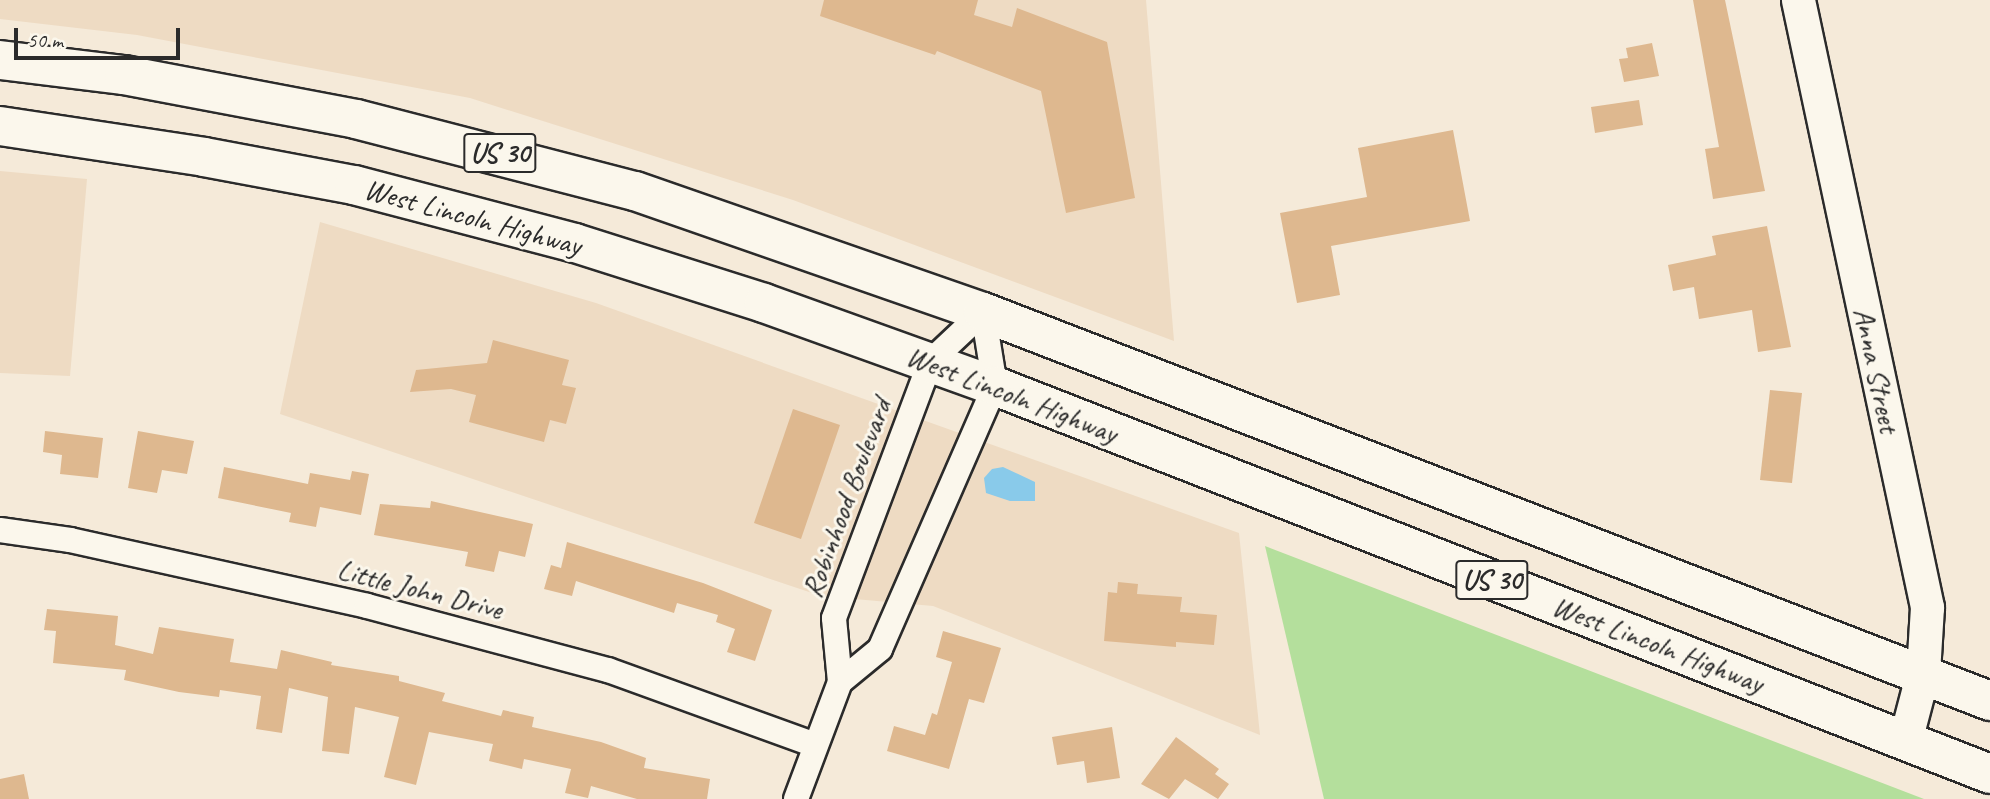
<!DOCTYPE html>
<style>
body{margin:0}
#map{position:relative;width:1990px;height:799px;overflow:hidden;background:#f5ead9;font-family:Caveat,sans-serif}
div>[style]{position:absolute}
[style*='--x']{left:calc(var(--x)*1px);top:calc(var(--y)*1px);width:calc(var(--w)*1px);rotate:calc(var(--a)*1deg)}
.built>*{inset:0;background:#eedbc3}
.green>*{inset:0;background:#b4df9c}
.water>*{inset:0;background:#89caea}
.building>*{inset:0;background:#deb88f}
.roads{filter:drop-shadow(2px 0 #2b2b2b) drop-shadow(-2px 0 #2b2b2b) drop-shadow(0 2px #2b2b2b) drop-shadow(0 -2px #2b2b2b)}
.street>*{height:24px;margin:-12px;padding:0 12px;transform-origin:12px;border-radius:12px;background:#fbf7ec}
.secondary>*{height:33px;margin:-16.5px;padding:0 16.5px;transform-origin:16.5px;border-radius:16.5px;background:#fbf7ec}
.primary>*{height:38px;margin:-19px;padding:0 19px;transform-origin:19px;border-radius:19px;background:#fbf7ec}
span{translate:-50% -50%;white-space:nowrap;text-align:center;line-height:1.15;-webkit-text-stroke:6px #fbf7ec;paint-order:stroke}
.shield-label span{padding:2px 5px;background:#fbf7ec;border:2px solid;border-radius:5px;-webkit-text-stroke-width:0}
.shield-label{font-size:28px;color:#2b2b2b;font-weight:700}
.street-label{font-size:30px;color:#2b2b2b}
.scale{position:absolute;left:14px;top:28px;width:166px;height:32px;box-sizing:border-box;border:4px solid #2b2b2b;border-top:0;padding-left:9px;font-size:21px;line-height:24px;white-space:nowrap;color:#2b2b2b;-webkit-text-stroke:5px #fbf7ec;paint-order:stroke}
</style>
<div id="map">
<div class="built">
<div style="clip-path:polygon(0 0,1146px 0,1174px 341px,793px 200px,470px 98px,137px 35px,0 19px)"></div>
<div style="clip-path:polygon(0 171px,87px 179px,70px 376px,0 373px)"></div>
<div style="clip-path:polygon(320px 222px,596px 303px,1239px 533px,1260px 735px,933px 606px,821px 596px,280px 414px)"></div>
</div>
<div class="green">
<div style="clip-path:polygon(1265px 546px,1924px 799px,1324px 799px)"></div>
</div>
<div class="water">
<div style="clip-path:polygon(1003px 467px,1035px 482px,1035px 501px,1010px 501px,986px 493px,984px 478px,992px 469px)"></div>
</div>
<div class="building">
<div style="clip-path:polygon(824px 0,978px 0,974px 15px,1012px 27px,1017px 8px,1107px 42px,1135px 198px,1066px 213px,1041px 91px,937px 51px,935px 55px,820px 16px)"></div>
<div style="clip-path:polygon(1693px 0,1725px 0,1765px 191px,1713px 199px,1705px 149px,1719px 147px)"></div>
<div style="clip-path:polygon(1652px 43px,1659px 76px,1624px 82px,1619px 59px,1628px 58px,1626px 48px)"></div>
<div style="clip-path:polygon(1639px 100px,1643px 125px,1595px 133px,1591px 107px)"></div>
<div style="clip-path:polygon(1453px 130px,1470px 221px,1331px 246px,1340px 295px,1297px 303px,1280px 213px,1367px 197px,1358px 148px)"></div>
<div style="clip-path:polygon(1767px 226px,1791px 347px,1758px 352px,1752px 310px,1699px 319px,1694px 287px,1673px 291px,1668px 265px,1716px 255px,1712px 236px)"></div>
<div style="clip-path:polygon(493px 340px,569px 360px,562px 385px,576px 388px,566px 424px,550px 420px,544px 442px,469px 422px,476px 395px,451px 389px,410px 392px,416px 370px,487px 363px)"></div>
<div style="clip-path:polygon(1770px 390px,1802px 393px,1792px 483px,1760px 480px)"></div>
<div style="clip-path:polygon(793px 409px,840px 425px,801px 539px,754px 523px)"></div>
<div style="clip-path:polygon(45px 431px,103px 438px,98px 478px,60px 474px,62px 455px,43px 452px)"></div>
<div style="clip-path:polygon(138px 431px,194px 441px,187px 474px,162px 470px,157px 493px,128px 488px)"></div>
<div style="clip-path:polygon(224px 467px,308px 484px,310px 473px,350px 480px,352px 471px,369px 474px,361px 515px,320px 507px,316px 527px,289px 522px,291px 513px,218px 498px)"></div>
<div style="clip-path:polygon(431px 501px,533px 524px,525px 557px,499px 551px,494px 572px,465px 566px,468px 552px,374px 535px,380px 504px,430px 508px)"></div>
<div style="clip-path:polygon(567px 542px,703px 583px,772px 610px,755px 661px,727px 652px,735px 629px,716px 622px,718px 615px,677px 603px,674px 613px,576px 581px,572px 596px,544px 589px,551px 565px,561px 568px)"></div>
<div style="clip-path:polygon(1118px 582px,1138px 584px,1137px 594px,1182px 597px,1180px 612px,1217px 615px,1214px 645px,1176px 642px,1176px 647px,1104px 641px,1108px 592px,1117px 593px)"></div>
<div style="clip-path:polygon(47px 609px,118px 616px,115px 645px,153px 654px,159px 627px,234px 639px,230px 662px,277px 669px,281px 650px,332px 662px,331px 665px,399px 676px,399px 681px,445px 693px,442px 701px,501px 716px,503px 710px,534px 717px,532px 727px,601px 742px,646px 758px,644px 768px,710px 779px,707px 799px,637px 799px,591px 786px,588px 798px,565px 793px,571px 769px,524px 759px,522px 769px,489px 761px,493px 744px,429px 732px,416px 785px,384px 777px,399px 717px,355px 707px,349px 754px,322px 751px,328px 697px,289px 688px,282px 733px,256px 729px,261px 696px,220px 690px,219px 697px,179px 692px,124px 680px,126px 670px,53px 663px,56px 631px,44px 630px)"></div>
<div style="clip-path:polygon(943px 631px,1001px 648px,984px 703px,969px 699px,949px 769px,887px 751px,894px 726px,925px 735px,932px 713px,937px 715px,952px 662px,936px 657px)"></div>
<div style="clip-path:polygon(1112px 727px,1120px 778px,1087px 783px,1084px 761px,1057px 765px,1052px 737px)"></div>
<div style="clip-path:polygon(1176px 737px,1219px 769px,1215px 774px,1229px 784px,1218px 799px,1185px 779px,1169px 799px,1141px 784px)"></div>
<div style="clip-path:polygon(24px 774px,29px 799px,0 799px,0 779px)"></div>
</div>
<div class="roads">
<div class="street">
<div style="--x:0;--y:530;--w:71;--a:8.1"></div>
<div style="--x:70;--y:540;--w:304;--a:12.5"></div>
<div style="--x:367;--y:606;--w:249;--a:14.9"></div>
<div style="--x:608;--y:670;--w:220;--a:19.9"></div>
<div style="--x:840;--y:682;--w:52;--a:-39.5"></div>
<div style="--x:880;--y:649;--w:287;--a:-66.4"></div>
<div style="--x:995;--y:386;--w:75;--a:-99.2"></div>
<div style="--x:796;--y:799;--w:125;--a:-69.4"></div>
<div style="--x:840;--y:682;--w:64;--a:-95.4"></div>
<div style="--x:834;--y:618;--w:273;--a:-69.4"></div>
<div style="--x:930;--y:362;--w:73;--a:-43.3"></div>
</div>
<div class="secondary">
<div style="--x:1798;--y:0;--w:621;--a:78"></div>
<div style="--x:1927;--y:607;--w:65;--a:93.5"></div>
<div style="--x:1923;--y:672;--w:71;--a:104.6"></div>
</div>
<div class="primary">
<div style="--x:0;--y:60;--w:125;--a:6.9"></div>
<div style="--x:124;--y:75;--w:236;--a:10.7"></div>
<div style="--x:356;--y:119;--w:288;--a:14.5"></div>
<div style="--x:635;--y:191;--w:368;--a:19.2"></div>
<div style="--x:983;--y:312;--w:1080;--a:21.12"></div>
<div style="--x:0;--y:126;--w:206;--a:8.6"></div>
<div style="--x:204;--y:157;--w:153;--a:10.6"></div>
<div style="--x:354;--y:185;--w:228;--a:14.7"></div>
<div style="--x:575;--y:243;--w:198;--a:17.6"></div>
<div style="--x:764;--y:303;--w:245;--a:19.8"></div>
<div style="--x:995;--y:386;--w:1068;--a:21.3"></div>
</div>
</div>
<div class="shield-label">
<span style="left:500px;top:153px">US 30</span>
<span style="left:1492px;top:580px">US 30</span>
</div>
<div class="street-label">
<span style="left:473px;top:217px;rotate:15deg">West Lincoln Highway</span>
<span style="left:1877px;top:370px;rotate:78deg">Anna Street</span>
<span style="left:1012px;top:394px;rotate:21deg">West Lincoln Highway</span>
<span style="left:846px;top:498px;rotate:-70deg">Robinhood Boulevard</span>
<span style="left:420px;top:589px;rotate:14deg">Little John Drive</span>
<span style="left:1658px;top:644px;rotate:21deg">West Lincoln Highway</span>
</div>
<div class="scale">50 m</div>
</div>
